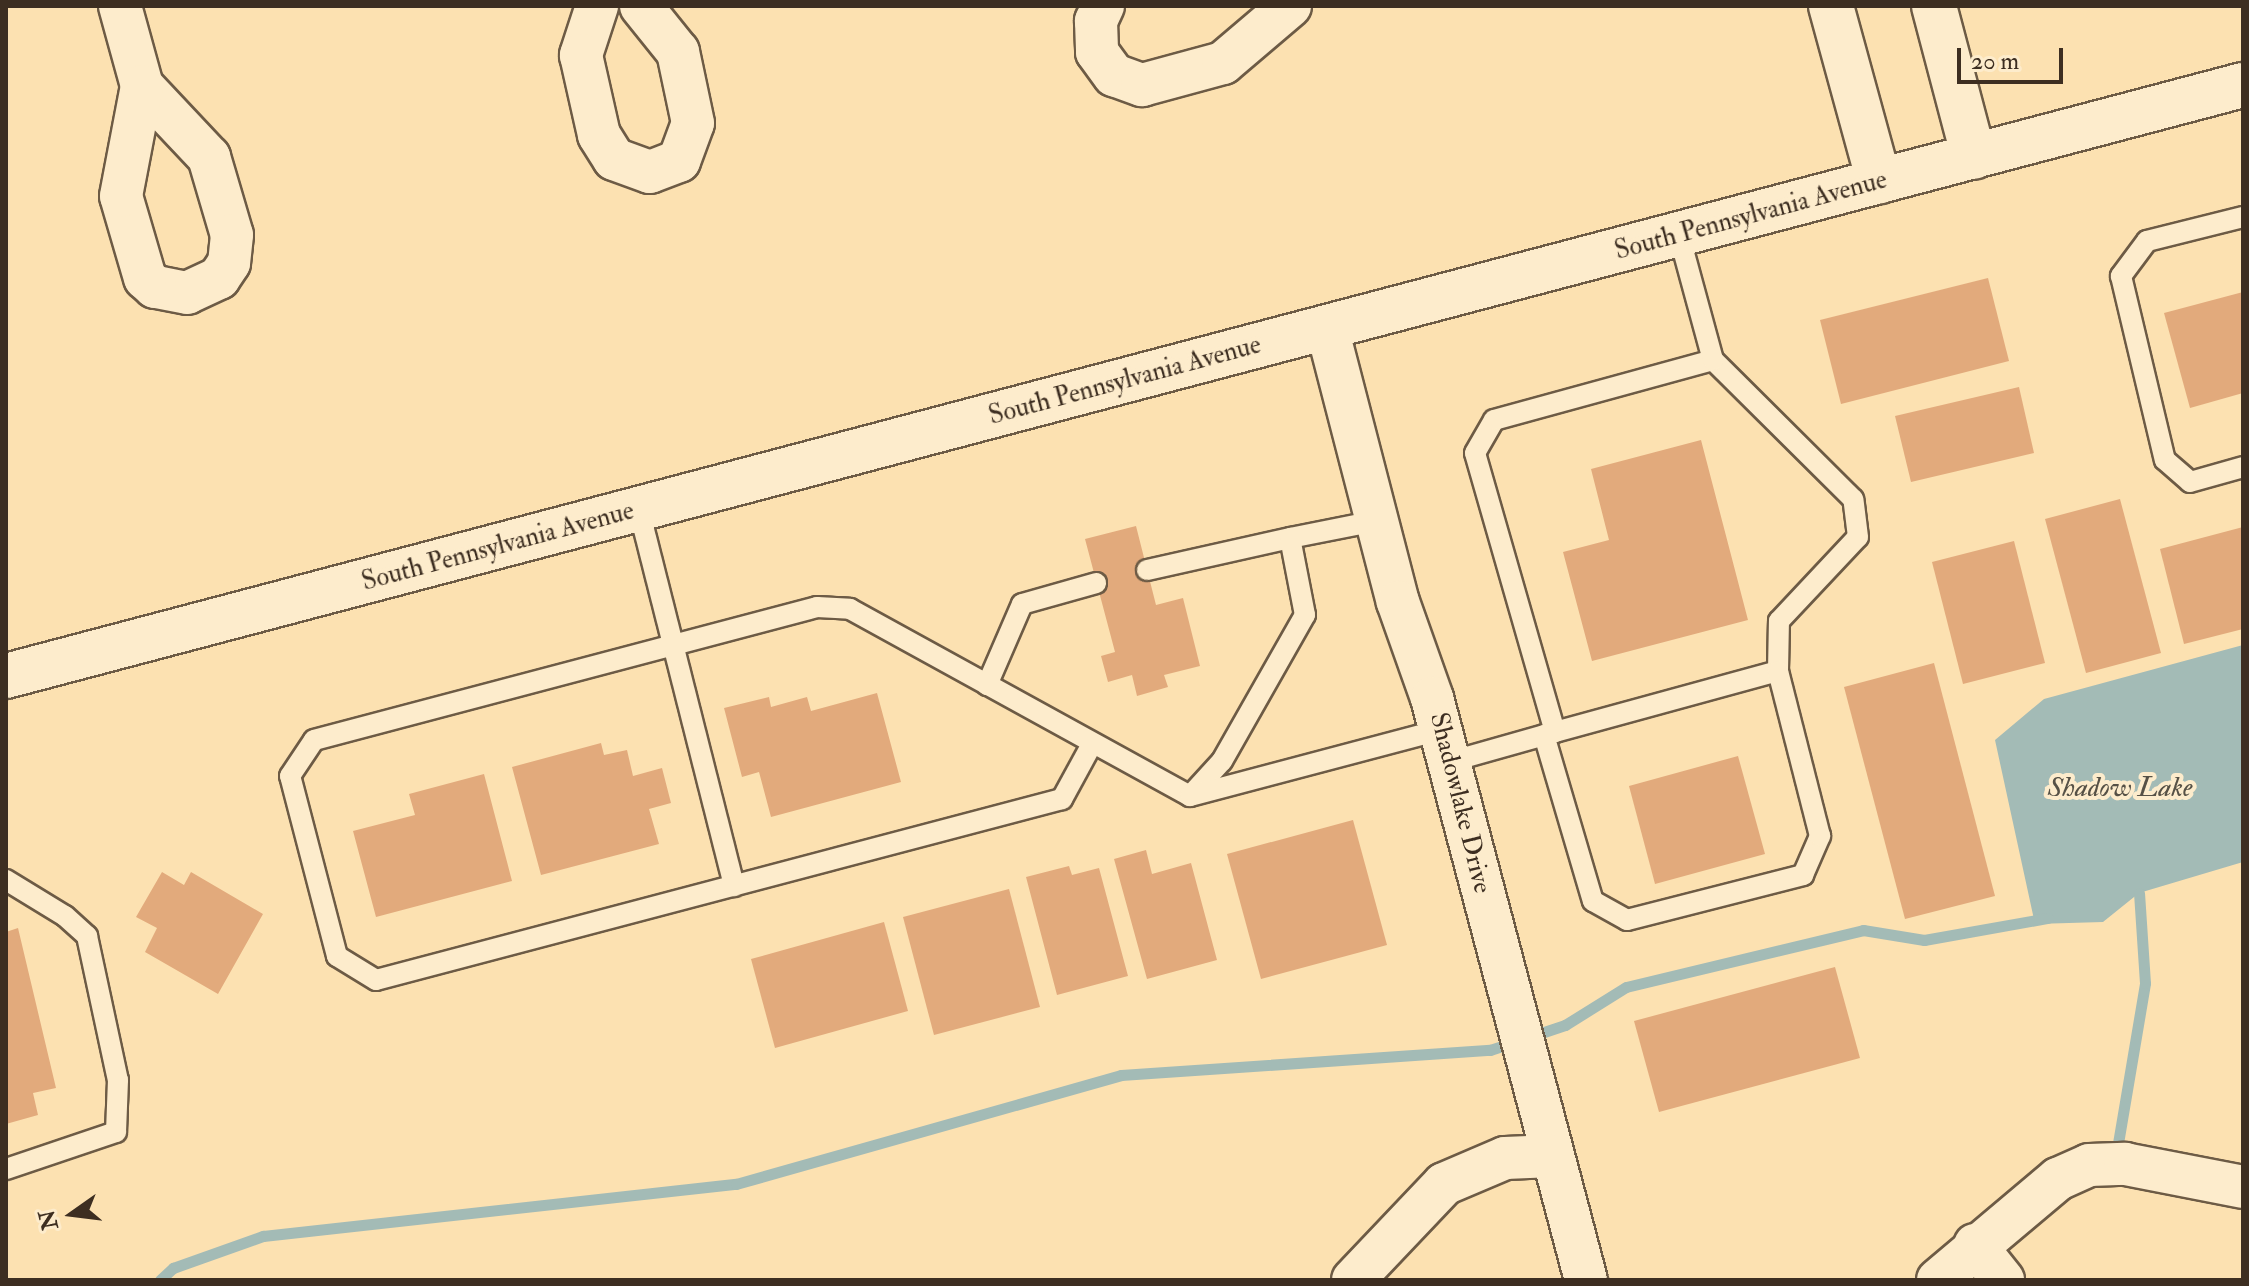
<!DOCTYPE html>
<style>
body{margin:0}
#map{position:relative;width:2249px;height:1286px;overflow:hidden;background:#fce1b1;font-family:"IM FELL Double Pica",serif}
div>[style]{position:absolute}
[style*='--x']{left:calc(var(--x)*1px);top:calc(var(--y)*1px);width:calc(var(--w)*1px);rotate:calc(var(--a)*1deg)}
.water>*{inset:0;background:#a3bbb6}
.stream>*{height:11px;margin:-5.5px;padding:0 5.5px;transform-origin:5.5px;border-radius:5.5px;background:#a3bbb6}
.building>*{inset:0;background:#e2aa7c}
.roads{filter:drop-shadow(2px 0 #6d5b45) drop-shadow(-2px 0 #6d5b45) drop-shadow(0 2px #6d5b45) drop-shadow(0 -2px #6d5b45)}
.lane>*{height:20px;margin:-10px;padding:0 10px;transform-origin:10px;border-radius:10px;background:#fdeccc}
.street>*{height:42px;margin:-21px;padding:0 21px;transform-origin:21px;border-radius:21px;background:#fdeccc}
.secondary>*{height:44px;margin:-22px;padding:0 22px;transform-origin:22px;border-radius:22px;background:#fdeccc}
span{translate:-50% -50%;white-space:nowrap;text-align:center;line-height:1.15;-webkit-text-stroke:8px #fdeccc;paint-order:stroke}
.street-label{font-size:26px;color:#3d2e21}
.water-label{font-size:28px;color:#565146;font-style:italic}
.frame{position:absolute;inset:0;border:8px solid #3d2e21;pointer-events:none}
.north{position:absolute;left:32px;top:1174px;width:80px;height:80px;-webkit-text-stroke:6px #fdeccc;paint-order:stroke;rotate:256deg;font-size:22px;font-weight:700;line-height:32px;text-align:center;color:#3d2e21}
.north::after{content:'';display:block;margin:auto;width:28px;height:36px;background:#3d2e21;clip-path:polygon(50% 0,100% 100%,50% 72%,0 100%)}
.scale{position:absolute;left:1957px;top:48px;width:106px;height:36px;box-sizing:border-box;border:4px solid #3d2e21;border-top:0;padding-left:10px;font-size:24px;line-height:28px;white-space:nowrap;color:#3d2e21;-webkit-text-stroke:6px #fdeccc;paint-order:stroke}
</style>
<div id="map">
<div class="water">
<div style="clip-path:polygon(2243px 645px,2243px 862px,2139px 893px,2103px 922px,2035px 924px,1995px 740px,2044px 699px)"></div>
</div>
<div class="stream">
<div style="--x:2116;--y:1155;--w:174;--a:-80.4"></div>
<div style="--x:2145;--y:983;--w:90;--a:-93.8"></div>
<div style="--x:160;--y:1280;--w:18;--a:-43"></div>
<div style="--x:173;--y:1268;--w:96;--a:-19.6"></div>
<div style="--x:263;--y:1236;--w:476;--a:-6.3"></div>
<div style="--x:736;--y:1184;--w:400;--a:-15.8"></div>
<div style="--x:1121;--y:1075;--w:370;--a:-3.9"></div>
<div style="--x:1490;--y:1050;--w:79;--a:-18.4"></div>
<div style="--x:1565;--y:1025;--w:72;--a:-31.9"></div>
<div style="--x:1626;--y:987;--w:244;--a:-13.5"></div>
<div style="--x:1863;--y:930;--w:62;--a:9.3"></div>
<div style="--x:1924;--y:940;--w:126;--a:-10.1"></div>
</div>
<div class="building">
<div style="clip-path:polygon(1988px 278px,2009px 361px,1841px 404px,1820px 320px)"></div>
<div style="clip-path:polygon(2243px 292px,2243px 393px,2190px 408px,2164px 313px)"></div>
<div style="clip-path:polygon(2019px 387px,2034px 453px,1911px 482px,1895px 416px)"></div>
<div style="clip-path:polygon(1701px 440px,1748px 620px,1592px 661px,1563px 552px,1609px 540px,1591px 469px)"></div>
<div style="clip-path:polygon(2120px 499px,2161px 653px,2086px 673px,2045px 519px)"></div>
<div style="clip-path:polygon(1136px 526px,1156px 605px,1183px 598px,1200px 666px,1164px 675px,1168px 687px,1137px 696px,1132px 675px,1108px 682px,1101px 656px,1115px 652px,1085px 539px)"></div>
<div style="clip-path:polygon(2243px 527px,2243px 629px,2184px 644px,2160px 549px)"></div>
<div style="clip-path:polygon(2014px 541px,2045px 663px,1963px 684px,1932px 562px)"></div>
<div style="clip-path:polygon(1934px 663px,1995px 896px,1905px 919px,1844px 687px)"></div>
<div style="clip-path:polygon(877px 693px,901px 782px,771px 817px,759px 772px,742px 777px,724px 708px,769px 697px,771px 707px,807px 697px,811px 711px)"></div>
<div style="clip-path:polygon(601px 743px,604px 755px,627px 750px,633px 776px,662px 768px,671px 803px,649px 809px,659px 844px,541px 875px,512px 767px)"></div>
<div style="clip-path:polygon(1738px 756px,1765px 854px,1655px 884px,1629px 786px)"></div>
<div style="clip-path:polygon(484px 774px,512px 881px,376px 917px,353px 831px,415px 815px,409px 794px)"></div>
<div style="clip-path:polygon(1353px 820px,1387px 945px,1261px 979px,1227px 854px)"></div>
<div style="clip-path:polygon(1146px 850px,1152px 874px,1191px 863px,1217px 960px,1147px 979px,1114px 859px)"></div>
<div style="clip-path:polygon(1069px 866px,1072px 875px,1099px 868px,1128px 976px,1057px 995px,1026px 877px)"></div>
<div style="clip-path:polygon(162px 872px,184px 885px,191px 872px,263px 914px,218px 994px,145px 952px,157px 928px,136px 917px)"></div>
<div style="clip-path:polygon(1009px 889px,1040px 1007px,934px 1035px,903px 917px)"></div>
<div style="clip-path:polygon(884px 922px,908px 1011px,775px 1048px,751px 959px)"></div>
<div style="clip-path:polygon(18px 928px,56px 1088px,33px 1093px,38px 1115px,6px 1124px,6px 932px)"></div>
<div style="clip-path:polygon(1835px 967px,1860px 1058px,1659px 1112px,1634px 1021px)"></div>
</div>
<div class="roads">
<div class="lane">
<div style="--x:2243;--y:217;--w:99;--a:166"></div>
<div style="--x:2147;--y:241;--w:44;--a:126.6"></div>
<div style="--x:2121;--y:276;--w:189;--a:76.6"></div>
<div style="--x:2165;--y:460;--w:33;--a:41"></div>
<div style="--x:2190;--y:482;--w:55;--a:-15.8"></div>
<div style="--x:639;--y:510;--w:388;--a:75.8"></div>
<div style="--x:1147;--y:570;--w:147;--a:-12.6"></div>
<div style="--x:987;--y:685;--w:88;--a:-66.6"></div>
<div style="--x:1022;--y:604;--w:77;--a:-15.8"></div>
<div style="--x:1555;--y:732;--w:231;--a:-15.3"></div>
<div style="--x:1778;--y:671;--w:50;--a:-88.9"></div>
<div style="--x:1779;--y:621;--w:115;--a:-46.8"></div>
<div style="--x:1858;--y:537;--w:38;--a:-97"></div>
<div style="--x:1853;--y:499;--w:197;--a:-135.2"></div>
<div style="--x:1544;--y:735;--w:173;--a:73.6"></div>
<div style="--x:1593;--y:901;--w:39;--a:29"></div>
<div style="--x:1627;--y:920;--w:182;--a:-14.3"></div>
<div style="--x:1803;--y:875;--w:43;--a:-66.4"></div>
<div style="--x:1820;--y:836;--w:170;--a:-104.3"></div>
<div style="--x:1092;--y:744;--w:63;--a:118.6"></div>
<div style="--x:1062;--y:799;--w:709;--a:165.22"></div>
<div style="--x:376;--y:980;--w:46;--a:-148.4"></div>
<div style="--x:337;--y:956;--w:186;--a:-104.6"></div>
<div style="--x:290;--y:776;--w:43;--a:-56.3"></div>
<div style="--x:314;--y:740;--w:520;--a:-14.81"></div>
<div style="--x:817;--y:607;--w:33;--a:3"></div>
<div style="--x:850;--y:609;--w:388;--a:28.8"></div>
<div style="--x:1190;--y:796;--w:47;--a:-47.6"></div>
<div style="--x:1222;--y:761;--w:168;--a:-60.4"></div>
<div style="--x:1305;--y:615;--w:78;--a:-101"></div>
<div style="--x:1290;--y:538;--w:88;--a:-11.2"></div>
<div style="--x:1449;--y:762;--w:110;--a:-15.8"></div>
<div style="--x:1555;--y:732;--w:290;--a:-106"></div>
<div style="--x:1475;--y:453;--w:38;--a:-60"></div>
<div style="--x:1494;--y:420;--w:227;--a:-15.3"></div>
<div style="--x:1713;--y:360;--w:130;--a:-105.2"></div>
<div style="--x:1190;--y:796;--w:259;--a:-14.8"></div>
<div style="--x:6;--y:880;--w:69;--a:31.4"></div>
<div style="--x:65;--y:916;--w:30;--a:42"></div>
<div style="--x:87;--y:936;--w:147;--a:77.9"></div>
<div style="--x:118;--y:1080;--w:52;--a:92.2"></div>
<div style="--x:116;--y:1132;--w:116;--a:161.4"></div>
</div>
<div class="street">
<div style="--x:120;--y:6;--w:83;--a:74.6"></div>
<div style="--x:142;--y:86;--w:98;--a:46.7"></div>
<div style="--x:209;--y:157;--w:81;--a:73.6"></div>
<div style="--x:232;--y:235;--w:28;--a:96"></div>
<div style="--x:229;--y:263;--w:18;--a:124"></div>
<div style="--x:219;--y:278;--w:35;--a:155"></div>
<div style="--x:187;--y:293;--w:33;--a:-169"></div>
<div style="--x:155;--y:287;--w:13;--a:-138"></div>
<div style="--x:145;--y:278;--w:85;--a:-106.3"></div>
<div style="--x:121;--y:196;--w:112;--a:-79.2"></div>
<div style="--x:597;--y:6;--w:52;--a:108.1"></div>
<div style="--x:581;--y:55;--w:82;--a:77.3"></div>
<div style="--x:599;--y:135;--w:28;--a:58"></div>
<div style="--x:614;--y:159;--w:38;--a:20"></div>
<div style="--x:650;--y:172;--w:31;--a:-21"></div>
<div style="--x:679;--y:161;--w:40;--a:-69.8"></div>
<div style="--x:693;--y:123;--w:73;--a:-101.9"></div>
<div style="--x:678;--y:52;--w:59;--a:-128.8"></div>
<div style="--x:1103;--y:6;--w:17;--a:115"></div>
<div style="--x:1096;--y:21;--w:31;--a:88"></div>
<div style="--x:1097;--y:52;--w:29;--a:54"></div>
<div style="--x:1114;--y:75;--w:30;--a:20"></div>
<div style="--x:1142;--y:85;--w:84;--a:-15.2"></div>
<div style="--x:1223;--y:63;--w:88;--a:-40.4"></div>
<div style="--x:1327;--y:328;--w:283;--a:75.5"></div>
<div style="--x:1398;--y:602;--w:102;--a:70.5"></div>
<div style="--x:1432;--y:698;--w:602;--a:75.18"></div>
<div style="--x:1975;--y:1245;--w:45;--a:51.3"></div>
<div style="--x:1353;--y:1280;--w:132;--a:-46.5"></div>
<div style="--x:1444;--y:1184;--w:66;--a:-23.1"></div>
<div style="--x:1505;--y:1158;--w:48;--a:-2.4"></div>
<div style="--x:1938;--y:1280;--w:157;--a:-40.1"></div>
<div style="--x:2058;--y:1179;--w:34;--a:-24"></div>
<div style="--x:2089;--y:1165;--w:36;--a:-2"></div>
<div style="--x:2125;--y:1164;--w:120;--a:11"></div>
</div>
<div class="secondary">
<div style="--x:1831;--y:6;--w:182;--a:74.7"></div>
<div style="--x:1934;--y:6;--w:156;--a:75.2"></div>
<div style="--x:6;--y:676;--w:2314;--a:-14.8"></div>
</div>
</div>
<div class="street-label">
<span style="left:1751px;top:216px;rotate:-15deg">South Pennsylvania Avenue</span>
<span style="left:1125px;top:381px;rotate:-15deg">South Pennsylvania Avenue</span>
<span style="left:498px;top:547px;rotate:-15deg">South Pennsylvania Avenue</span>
<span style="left:1460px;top:803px;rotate:76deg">Shadowlake Drive</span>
</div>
<div class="water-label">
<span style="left:2120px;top:788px">Shadow Lake</span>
</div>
<div class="frame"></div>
<div class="north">N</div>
<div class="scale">20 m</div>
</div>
